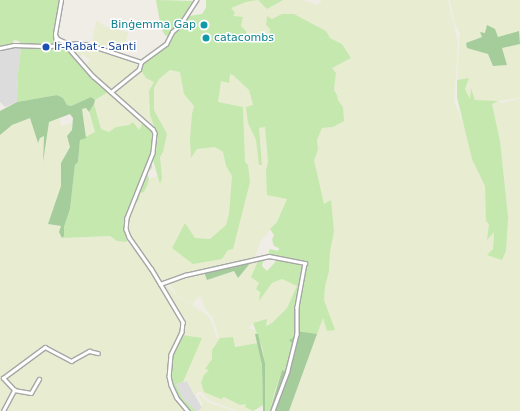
<!DOCTYPE html>
<meta charset="utf-8">
<style>
body{margin:0}
#map{position:relative;width:520px;height:411px;overflow:hidden;background:#efede5;font-family:"DejaVu Sans",sans-serif}
div>[style]{position:absolute}
[style*='--x']{left:calc(var(--x)*1px);top:calc(var(--y)*1px);width:calc(var(--w)*1px);rotate:calc(var(--a)*1deg)}
.residential>*{inset:0;background:#dddcdc}
.farmland>*{inset:0;background:#e8edd1}
.grass>*{inset:0;background:#c4e8ad}
.forest>*{inset:0;background:#a5cd9b}
.roads{filter:drop-shadow(1px 0 #a6a6a6) drop-shadow(-1px 0 #a6a6a6) drop-shadow(0 1px #a6a6a6) drop-shadow(0 -1px #a6a6a6)}
.minor>*{height:2.5px;margin:-1.25px;padding:0 1.25px;transform-origin:1.25px;border-radius:1.25px;background:#fff}
.dots>*{width:11px;height:11px;translate:-50% -50%;box-sizing:border-box;border:2px solid #fff;border-radius:50%}
span{translate:-50% -50%;white-space:nowrap;text-align:center;line-height:1.15;-webkit-text-stroke:3px #fff;paint-order:stroke}
.culture-label{font-size:11px;color:#0d838f}
.right{translate:-100% -50%;text-align:right}
.left{translate:0 -50%;text-align:left}
.transit-label{font-size:11px;color:#164399}
</style>
<div id="map">
<div class="residential">
<div style="clip-path:polygon(21px 47px,18px 73px,17px 102px,5px 107px,0 102px,0 49px)"></div>
<div style="clip-path:polygon(187px 381px,202px 408px,198px 411px,195px 411px,183px 399px,176px 384px)"></div>
</div>
<div class="farmland">
<div style="clip-path:polygon(258px 0,267px 9px,283px 0,303px 0,317px 5px,322px 0,448px 0,458px 44px,454px 102px,466px 130px,472px 158px,485px 186px,485px 202px,490px 224px,488px 239px,494px 231px,493px 249px,502px 260px,508px 217px,500px 141px,492px 104px,497px 101px,475px 100px,471px 89px,470px 100px,465px 89px,469px 78px,457px 80px,460px 33px,454px 22px,450px 0,520px 0,520px 98px,498px 101px,502px 103px,520px 99px,520px 411px,289px 411px,323px 317px,327px 331px,334px 329px,324px 300px,325px 287px,329px 271px,330px 252px,334px 231px,331px 200px,324px 204px,314px 160px,318px 150px,317px 140px,322px 128px,334px 127px,340px 122px,343px 107px,338px 100px,337px 95px,334px 90px,336px 73px,332px 68px,351px 58px,342px 44px,330px 38px,326px 31px,294px 14px,282px 14px,272px 19px,267px 16px,266px 25px,270px 29px,270px 34px,247px 39px,246px 31px,233px 16px,230px 8px,246px 2px)"></div>
<div style="clip-path:polygon(96px 20px,106px 27px,128px 32px,124px 52px,92px 43px)"></div>
<div style="clip-path:polygon(76px 45px,107px 51px,136px 63px,138px 68px,154px 82px,150px 115px,153px 126px,96px 77px,86px 65px,90px 60px,83px 54px,79px 58px,68px 46px)"></div>
<div style="clip-path:polygon(170px 70px,180px 72px,184px 94px,194px 106px,192px 114px,190px 139px,191px 158px,197px 149px,215px 147px,223px 152px,226px 166px,232px 176px,229px 214px,226px 225px,210px 239px,195px 238px,185px 223px,172px 248px,222px 259px,245px 162px,243px 107px,218px 102px,221px 81px,230px 74px,233px 75px,249px 90px,253px 105px,248px 123px,256px 140px,259px 164px,262px 165px,259px 128px,265px 127px,268px 162px,266px 170px,287px 199px,277px 222px,261px 240px,255px 257px,184px 274px,162px 282px,159px 281px,127px 229px,127px 220px,133px 206px,139px 200px,140px 193px,144px 192px,147px 186px,149px 179px,158px 176px,160px 183px,162px 178px,160px 157px,163px 152px,167px 134px,154px 110px,154px 88px,159px 79px)"></div>
<div style="clip-path:polygon(108px 92px,144px 121px,139px 130px,129px 125px,116px 127px,109px 132px,101px 129px,94px 104px,95px 100px)"></div>
<div style="clip-path:polygon(86px 108px,95px 132px,86px 138px,81px 114px,82px 109px)"></div>
<div style="clip-path:polygon(30px 118px,38px 142px,40px 138px,45px 136px,43px 156px,49px 122px,60px 118px,61px 126px,72px 123px,72px 130px,67px 136px,70px 147px,61px 163px,61px 186px,48px 224px,61px 226px,62px 238px,110px 236px,117px 241px,127px 242px,134px 247px,151px 271px,181px 322px,181px 329px,171px 351px,168px 374px,169px 385px,176px 398px,186px 411px,0 411px,0 135px,12px 125px)"></div>
<div style="clip-path:polygon(259px 259px,255px 281px,259px 283px,259px 300px,272px 283px,282px 279px,297px 286px,287px 308px,272px 323px,266px 326px,253px 323px,249px 328px,256px 330px,258px 334px,255px 335px,258px 343px,234px 347px,232px 337px,220px 338px,212px 350px,212px 360px,207px 368px,209px 369px,224px 397px,240px 405px,246px 404px,245px 407px,253px 411px,237px 411px,209px 400px,200px 391px,194px 395px,187px 381px,183px 382px,201px 338px,182px 335px,184px 323px,162px 285px,166px 284px,178px 298px,206px 314px,210px 319px,217px 338px,219px 338px,213px 318px,206px 310px,200px 296px,194px 301px,193px 306px,178px 297px,169px 282px,204px 272px,208px 280px,234px 271px,238px 278px,252px 261px)"></div>
<div style="clip-path:polygon(198px 395px,201px 395px,207px 402px,234px 411px,198px 411px,202px 408px,201px 406px,203px 404px)"></div>
</div>
<div class="grass">
<div style="clip-path:polygon(0 0,59px 0,53px 43px,50px 45px,20px 44px,19px 41px,14px 40px,13px 43px,0 46px)"></div>
<div style="clip-path:polygon(156px 0,194px 1px,181px 23px,168px 37px,164px 34px,161px 27px)"></div>
<div style="clip-path:polygon(206px 0,283px 0,267px 9px,258px 0,246px 2px,231px 8px,235px 13px,233px 16px,243px 17px,241px 26px,246px 31px,248px 39px,270px 34px,270px 29px,266px 25px,267px 16px,272px 19px,282px 14px,294px 14px,326px 31px,330px 38px,342px 44px,351px 58px,332px 68px,336px 73px,334px 90px,337px 95px,338px 100px,343px 107px,344px 121px,333px 127px,322px 128px,317px 140px,318px 150px,314px 160px,324px 204px,331px 200px,334px 231px,330px 252px,329px 271px,325px 287px,324px 300px,335px 330px,327px 331px,323px 318px,317px 334px,305px 333px,292px 343px,285px 371px,282px 370px,274px 394px,270px 411px,265px 411px,265px 363px,262px 347px,253px 323px,267px 319px,266px 326px,272px 323px,287px 308px,297px 286px,282px 279px,272px 283px,259px 301px,260px 292px,256px 289px,259px 283px,251px 277px,259px 259px,264px 258px,262px 266px,267px 271px,280px 257px,268px 254px,270px 249px,278px 251px,279px 248px,274px 246px,272px 240px,274px 235px,270px 229px,277px 222px,287px 199px,267px 195px,266px 170px,268px 162px,265px 127px,259px 128px,262px 165px,259px 165px,256px 140px,248px 123px,246px 107px,253px 105px,249px 90px,233px 75px,230px 74px,229px 83px,221px 81px,218px 102px,243px 107px,245px 162px,248px 165px,250px 182px,233px 249px,228px 250px,222px 259px,193px 264px,172px 248px,185px 223px,195px 238px,210px 239px,226px 225px,229px 214px,232px 176px,226px 166px,223px 152px,215px 147px,197px 149px,191px 158px,190px 139px,192px 114px,194px 106px,184px 94px,180px 72px,170px 70px,159px 79px,154px 88px,154px 110px,167px 134px,163px 152px,160px 157px,162px 178px,160px 184px,153px 160px,156px 132px,150px 115px,149px 91px,154px 82px,146px 78px,140px 69px,142px 63px,169px 44px,169px 40px,170px 40px,173px 34px,189px 16px,202px 14px,206px 8px)"></div>
<div style="clip-path:polygon(31px 46px,65px 46px,93px 78px,108px 92px,95px 100px,91px 97px,71px 106px,67px 105px,63px 98px,57px 95px,17px 102px,18px 73px,21px 47px)"></div>
<div style="clip-path:polygon(469px 78px,465px 89px,470px 99px,471px 88px,475px 100px,498px 101px,492px 104px,500px 141px,508px 217px,506px 251px,502px 260px,487px 255px,493px 249px,494px 232px,487px 240px,489px 224px,486px 221px,485px 186px,472px 159px,457px 97px,457px 80px)"></div>
<div style="clip-path:polygon(94px 104px,101px 129px,109px 132px,116px 127px,129px 125px,133px 122px,139px 130px,144px 121px,153px 132px,151px 155px,124px 225px,127px 242px,117px 241px,110px 236px,62px 238px,64px 236px,64px 227px,70px 209px,75px 165px,78px 162px,80px 140px,95px 132px,89px 112px)"></div>
<div style="clip-path:polygon(152px 157px,152px 168px,147px 173px,149px 179px,147px 186px,144px 192px,140px 193px,139px 200px,133px 206px)"></div>
<div style="clip-path:polygon(182px 335px,202px 338px,183px 382px,176px 384px,183px 399px,196px 411px,190px 411px,179px 398px,171px 383px,172px 355px)"></div>
<div style="clip-path:polygon(233px 337px,235px 347px,258px 343px,262px 365px,263px 405px,253px 411px,245px 407px,246px 404px,240px 405px,224px 397px,221px 399px,204px 392px,201px 383px,204px 375px,209px 370px,205px 369px,212px 359px,212px 350px,220px 338px)"></div>
</div>
<div class="forest">
<div style="clip-path:polygon(487px 25px,495px 29px,498px 37px,519px 31px,520px 44px,502px 48px,507px 65px,493px 66px,488px 54px,467px 48px,466px 43px,482px 37px,480px 32px,485px 33px)"></div>
<div style="clip-path:polygon(57px 95px,63px 98px,67px 105px,71px 106px,91px 97px,95px 100px,94px 104px,89px 112px,86px 108px,82px 109px,86px 138px,80px 140px,78px 162px,75px 165px,70px 209px,64px 227px,64px 236px,62px 238px,59px 232px,61px 226px,48px 224px,61px 186px,61px 163px,70px 147px,67px 136px,72px 130px,73px 118px,70px 114px,49px 122px,43px 162px,44px 136px,40px 138px,38px 143px,30px 118px,12px 125px,0 135px,0 111px,17px 102px)"></div>
<div style="clip-path:polygon(252px 261px,238px 278px,234px 271px,207px 280px,204px 272px)"></div>
<div style="clip-path:polygon(296px 331px,317px 334px,289px 411px,270px 411px,282px 370px,285px 371px,292px 343px,289px 340px,293px 338px)"></div>
<div style="clip-path:polygon(255px 334px,258px 334px,265px 363px,265px 411px,263px 411px,262px 365px)"></div>
</div>
<div class="roads">
<div class="minor">
<div style="--x:56;--y:36;--w:4;--a:56"></div>
<div style="--x:58;--y:39;--w:10;--a:24"></div>
<div style="--x:65;--y:44;--w:43;--a:48.8"></div>
<div style="--x:93;--y:76;--w:80;--a:41.5"></div>
<div style="--x:153;--y:129;--w:4;--a:63"></div>
<div style="--x:155;--y:133;--w:20;--a:96"></div>
<div style="--x:153;--y:153;--w:70;--a:111.8"></div>
<div style="--x:127;--y:218;--w:11;--a:95"></div>
<div style="--x:126;--y:229;--w:9;--a:69"></div>
<div style="--x:129;--y:237;--w:38;--a:55"></div>
<div style="--x:151;--y:268;--w:63;--a:59.3"></div>
<div style="--x:183;--y:322;--w:10;--a:96"></div>
<div style="--x:182;--y:332;--w:25;--a:116"></div>
<div style="--x:171;--y:355;--w:21;--a:95"></div>
<div style="--x:169;--y:376;--w:9;--a:77"></div>
<div style="--x:171;--y:385;--w:14;--a:65"></div>
<div style="--x:177;--y:398;--w:17;--a:50"></div>
<div style="--x:56;--y:45;--w:11;--a:-95"></div>
<div style="--x:55;--y:34;--w:35;--a:-80"></div>
<div style="--x:0;--y:48;--w:14;--a:-12"></div>
<div style="--x:14;--y:45;--w:36;--a:2"></div>
<div style="--x:50;--y:46;--w:27;--a:-6"></div>
<div style="--x:77;--y:43;--w:13;--a:9"></div>
<div style="--x:90;--y:45;--w:54;--a:18.4"></div>
<div style="--x:141;--y:62;--w:31;--a:-36"></div>
<div style="--x:166;--y:44;--w:13;--a:-63"></div>
<div style="--x:172;--y:32;--w:11;--a:-41"></div>
<div style="--x:180;--y:25;--w:30;--a:-57"></div>
<div style="--x:111;--y:92;--w:36;--a:-39"></div>
<div style="--x:139;--y:69;--w:7;--a:-74"></div>
<div style="--x:160;--y:284;--w:27;--a:-20"></div>
<div style="--x:185;--y:275;--w:86;--a:-12.7"></div>
<div style="--x:269;--y:256;--w:37;--a:11"></div>
<div style="--x:305;--y:263;--w:45;--a:100.3"></div>
<div style="--x:297;--y:307;--w:27;--a:90"></div>
<div style="--x:297;--y:334;--w:38;--a:104"></div>
<div style="--x:288;--y:371;--w:43;--a:110.6"></div>
<div style="--x:14;--y:390;--w:16;--a:-133"></div>
<div style="--x:3;--y:378;--w:52;--a:-36.4"></div>
<div style="--x:45;--y:347;--w:30;--a:28"></div>
<div style="--x:71;--y:361;--w:21;--a:-29"></div>
<div style="--x:89;--y:351;--w:9;--a:13"></div>
<div style="--x:3;--y:411;--w:24;--a:-62"></div>
<div style="--x:14;--y:390;--w:17;--a:10"></div>
<div style="--x:31;--y:393;--w:16;--a:-60"></div>
</div>
</div>
<div class="dots">
<div style="left:204px;top:25px;background:#0f9aa8"></div>
<div style="left:206px;top:38px;background:#0f9aa8"></div>
<div style="left:46px;top:47px;background:#1a4fb4"></div>
</div>
<div class="culture-label">
<span class="right" style="left:196px;top:25px">Binġemma Gap</span>
<span class="left" style="left:214px;top:38px">catacombs</span>
</div>
<div class="transit-label">
<span class="left" style="left:54px;top:47px">Ir-Rabat - Santi</span>
</div>
</div>
